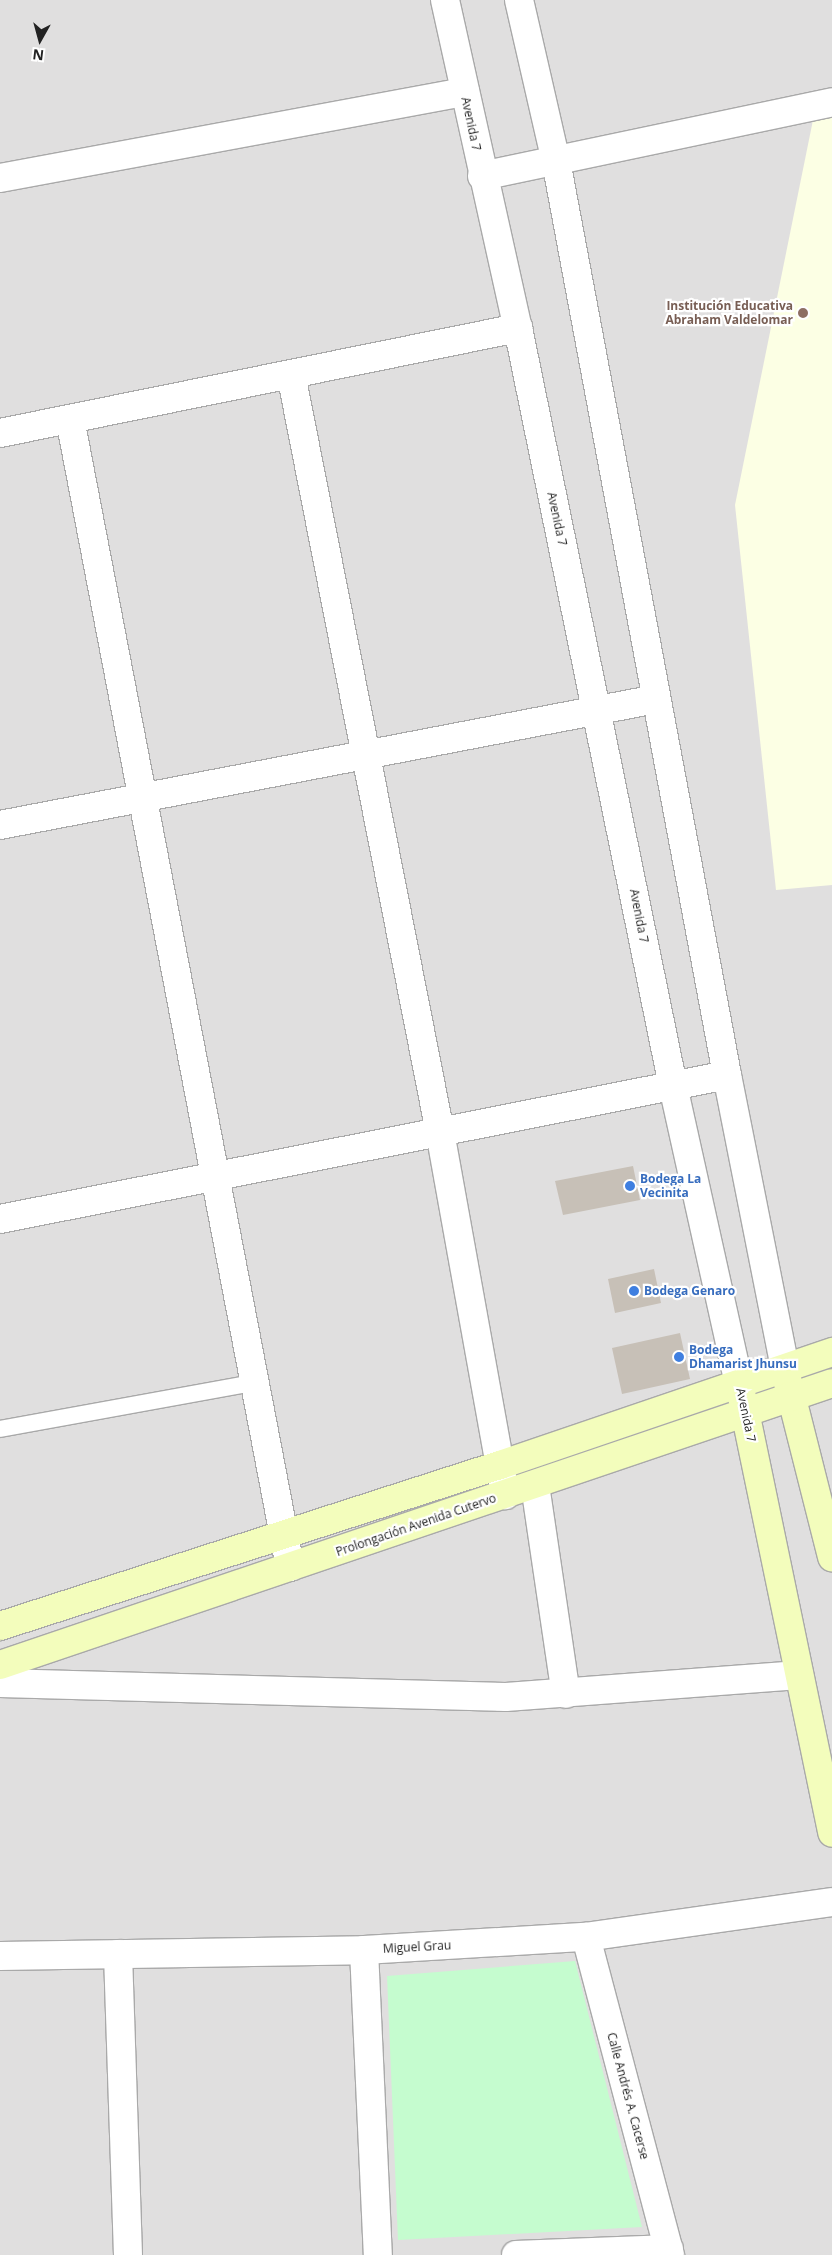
<!DOCTYPE html>
<meta charset="utf-8">
<style>
body{margin:0}
#map{position:relative;width:832px;height:2255px;overflow:hidden;background:#f2f0e8;font-family:"Open Sans",sans-serif}
div>[style]{position:absolute}
[style*='--x']{left:calc(var(--x)*1px);top:calc(var(--y)*1px);width:calc(var(--w)*1px);rotate:calc(var(--a)*1deg)}
.residential>*{inset:0;background:#e0dfdf}
.education>*{inset:0;background:#fcffe4}
.park>*{inset:0;background:#c5fccf}
.building>*{inset:0;background:#c7c0b7}
.roads{filter:drop-shadow(1px 0 #a9a9a9) drop-shadow(-1px 0 #a9a9a9) drop-shadow(0 1px #a9a9a9) drop-shadow(0 -1px #a9a9a9)}
.lane>*{height:16px;margin:-8px;padding:0 8px;transform-origin:8px;border-radius:8px;background:#fff}
.street>*{height:28px;margin:-14px;padding:0 14px;transform-origin:14px;border-radius:14px;background:#fff}
.secondary>*{height:28px;margin:-14px;padding:0 14px;transform-origin:14px;border-radius:14px;background:#f3fdbc}
.dots>*{width:14px;height:14px;translate:-50% -50%;box-sizing:border-box;border:2px solid #fff;border-radius:50%}
span{translate:-50% -50%;white-space:nowrap;text-align:center;line-height:1.15;-webkit-text-stroke:4.5px #fff;paint-order:stroke}
.street-label{font-size:12px;color:#222}
.education-label{font-size:12px;color:#785e54;font-weight:700}
.right{translate:-100% -50%;text-align:right}
.shop-label{font-size:12px;color:#366cbe;font-weight:700}
.left{translate:0 -50%;text-align:left}
.north{position:absolute;left:15px;top:15px;width:50px;height:50px;-webkit-text-stroke:4px #fff;paint-order:stroke;rotate:187deg;font-size:14px;font-weight:700;line-height:20px;text-align:center;color:#222}
.north::after{content:'';display:block;margin:auto;width:18px;height:22px;background:#222;clip-path:polygon(50% 0,100% 100%,50% 72%,0 100%)}
</style>
<div id="map">
<div class="residential">
<div style="clip-path:polygon(0 0,832px 0,832px 2255px,0 2255px)"></div>
</div>
<div class="education">
<div style="clip-path:polygon(832px 116px,832px 885px,776px 890px,735px 505px,813px 120px)"></div>
</div>
<div class="park">
<div style="clip-path:polygon(575px 1961px,642px 2227px,398px 2240px,387px 1976px)"></div>
</div>
<div class="building">
<div style="clip-path:polygon(633px 1166px,640px 1200px,563px 1215px,555px 1181px)"></div>
<div style="clip-path:polygon(654px 1269px,661px 1303px,615px 1313px,608px 1279px)"></div>
<div style="clip-path:polygon(680px 1333px,690px 1379px,622px 1394px,612px 1348px)"></div>
</div>
<div class="roads">
<div class="lane">
<div style="--x:0;--y:1429;--w:258;--a:-10.3"></div>
</div>
<div class="street">
<div style="--x:445;--y:0;--w:336;--a:77.5"></div>
<div style="--x:518;--y:328;--w:774;--a:78.44"></div>
<div style="--x:673;--y:1086;--w:305;--a:77.5"></div>
<div style="--x:519;--y:0;--w:165;--a:77.1"></div>
<div style="--x:556;--y:161;--w:930;--a:79.4"></div>
<div style="--x:727;--y:1075;--w:298;--a:78.8"></div>
<div style="--x:482;--y:176;--w:358;--a:-11.9"></div>
<div style="--x:0;--y:178;--w:473;--a:-10.5"></div>
<div style="--x:291;--y:374;--w:773;--a:78.88"></div>
<div style="--x:440;--y:1132;--w:369;--a:79.8"></div>
<div style="--x:70;--y:419;--w:1169;--a:79.15"></div>
<div style="--x:0;--y:433;--w:529;--a:-11.46"></div>
<div style="--x:0;--y:825;--w:668;--a:-10.87"></div>
<div style="--x:0;--y:1219;--w:741;--a:-11.2"></div>
<div style="--x:535;--y:1485;--w:211;--a:81.6"></div>
<div style="--x:0;--y:1683;--w:506;--a:1.58"></div>
<div style="--x:506;--y:1697;--w:294;--a:-4.3"></div>
<div style="--x:586;--y:1937;--w:329;--a:75.2"></div>
<div style="--x:364;--y:1950;--w:305;--a:87.4"></div>
<div style="--x:118;--y:1954;--w:301;--a:88.1"></div>
<div style="--x:0;--y:1956;--w:364;--a:-0.9"></div>
<div style="--x:364;--y:1950;--w:222;--a:-3.4"></div>
<div style="--x:586;--y:1937;--w:248;--a:-8.1"></div>
<div style="--x:516;--y:2255;--w:153;--a:-2.2"></div>
</div>
<div class="secondary">
<div style="--x:787;--y:1379;--w:184;--a:75.8"></div>
<div style="--x:742;--y:1397;--w:445;--a:78.3"></div>
<div style="--x:0;--y:1626;--w:525;--a:-17.85"></div>
<div style="--x:500;--y:1465;--w:351;--a:-18.8"></div>
<div style="--x:0;--y:1665;--w:878;--a:-18.72"></div>
</div>
</div>
<div class="dots">
<div style="left:803px;top:313px;background:#8d6e63"></div>
<div style="left:630px;top:1186px;background:#3f7fe0"></div>
<div style="left:634px;top:1291px;background:#3f7fe0"></div>
<div style="left:679px;top:1357px;background:#3f7fe0"></div>
</div>
<div class="street-label">
<span style="left:471px;top:124px;rotate:78deg">Avenida 7</span>
<span style="left:557px;top:519px;rotate:78deg">Avenida 7</span>
<span style="left:639px;top:916px;rotate:79deg">Avenida 7</span>
<span style="left:746px;top:1415px;rotate:78deg">Avenida 7</span>
<span style="left:416px;top:1525px;rotate:-19deg">Prolongación Avenida Cutervo</span>
<span style="left:417px;top:1947px;rotate:-3deg">Miguel Grau</span>
<span style="left:628px;top:2096px;rotate:75deg">Calle Andrés A. Cacerse</span>
</div>
<div class="education-label">
<span class="right" style="left:793px;top:313px">Institución Educativa<br>Abraham Valdelomar</span>
</div>
<div class="shop-label">
<span class="left" style="left:640px;top:1186px">Bodega La<br>Vecinita</span>
<span class="left" style="left:644px;top:1291px">Bodega Genaro</span>
<span class="left" style="left:689px;top:1357px">Bodega<br>Dhamarist Jhunsu</span>
</div>
<div class="north">N</div>
</div>
